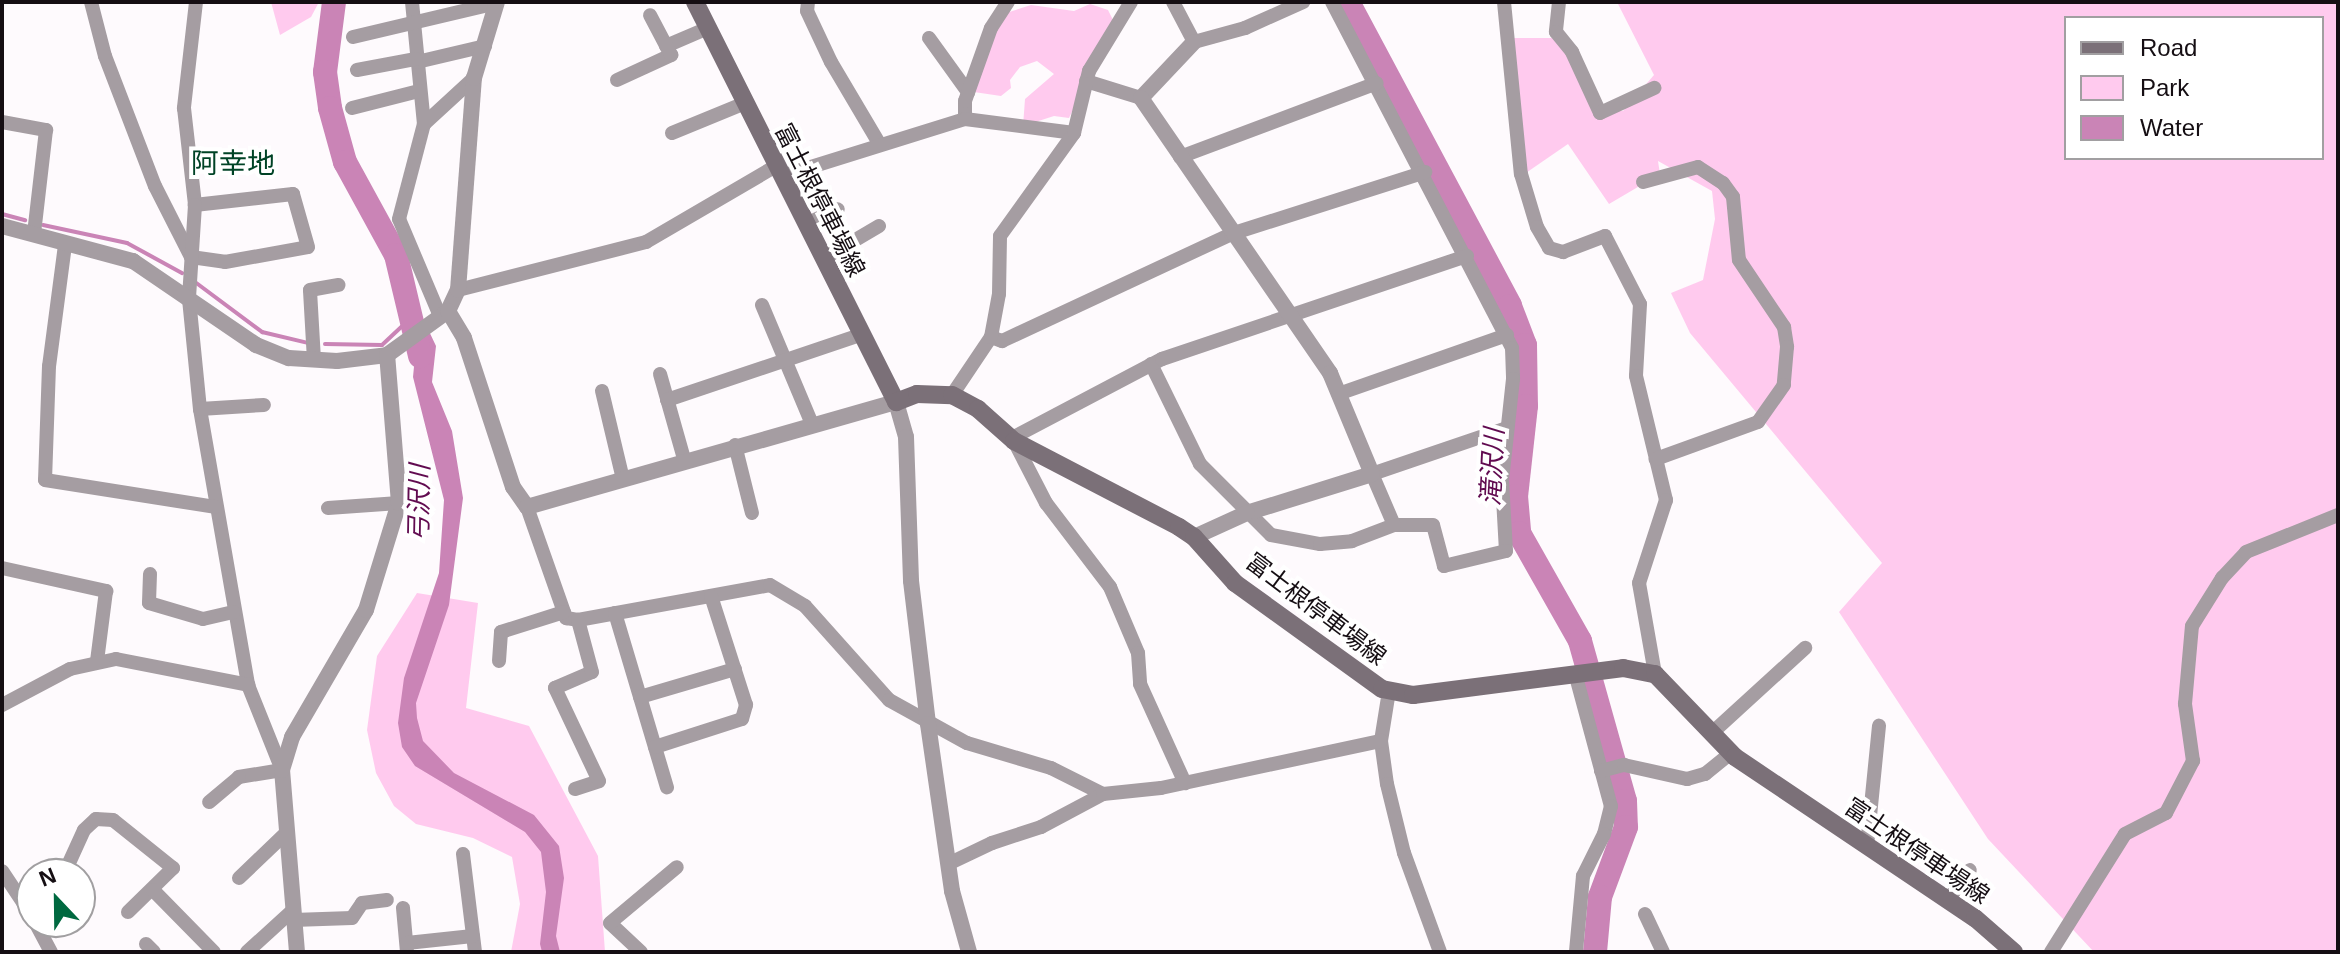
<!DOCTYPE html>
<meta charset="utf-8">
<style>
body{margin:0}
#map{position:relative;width:2340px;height:954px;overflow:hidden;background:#fefafd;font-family:Helvetica,"Noto Sans JP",sans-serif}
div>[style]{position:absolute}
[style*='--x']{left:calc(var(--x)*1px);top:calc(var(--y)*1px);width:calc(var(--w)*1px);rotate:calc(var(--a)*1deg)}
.green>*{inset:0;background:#ffcaee}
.water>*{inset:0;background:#ca84b6}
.stream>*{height:4px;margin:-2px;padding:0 2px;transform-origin:2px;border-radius:2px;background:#ca84b6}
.river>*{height:24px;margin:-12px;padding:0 12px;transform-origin:12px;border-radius:12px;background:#ca84b6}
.minor>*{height:14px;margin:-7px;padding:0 7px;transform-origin:7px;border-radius:7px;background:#a59da2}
.tertiary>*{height:16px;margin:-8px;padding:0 8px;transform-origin:8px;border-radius:8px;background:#a59da2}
.secondary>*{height:18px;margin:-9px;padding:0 9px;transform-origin:9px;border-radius:9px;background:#7b7078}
span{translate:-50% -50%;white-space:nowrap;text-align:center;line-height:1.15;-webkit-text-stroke:8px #fff;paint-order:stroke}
.street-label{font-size:24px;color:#150e13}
.water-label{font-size:26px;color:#610b50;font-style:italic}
.quarter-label{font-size:28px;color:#004326}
.frame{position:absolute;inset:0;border:4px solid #150e13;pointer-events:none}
.legend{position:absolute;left:2064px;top:16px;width:260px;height:144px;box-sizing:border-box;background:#fff;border:2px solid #a19fa1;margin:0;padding:10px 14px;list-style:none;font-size:24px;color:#150e13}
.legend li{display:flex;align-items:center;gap:16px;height:40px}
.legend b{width:40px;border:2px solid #a19fa1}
.north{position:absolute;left:16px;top:858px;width:80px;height:80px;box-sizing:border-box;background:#fff;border:2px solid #a19fa1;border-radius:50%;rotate:338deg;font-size:22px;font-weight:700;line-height:32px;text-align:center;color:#150e13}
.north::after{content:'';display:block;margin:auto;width:28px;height:36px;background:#006940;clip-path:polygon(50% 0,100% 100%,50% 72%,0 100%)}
</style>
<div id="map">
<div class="green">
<div style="clip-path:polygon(271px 2px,319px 2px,311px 17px,280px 35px)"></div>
<div style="clip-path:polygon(evenodd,1617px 2px,2338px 2px,2338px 952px,2094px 952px,1988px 839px,1839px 612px,1882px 563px,1690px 333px,1671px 293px,1703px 280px,1715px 219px,1712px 191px,1658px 161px,1660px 174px,1609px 204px,1568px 144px,1523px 175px,1514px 38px,1552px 38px,1565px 49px,1597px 107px,1623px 111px,1654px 75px,1617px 2px,2066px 18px,2322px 18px,2322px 158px,2066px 158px,2066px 18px)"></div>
<div style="clip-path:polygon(1090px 4px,1108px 10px,1114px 22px,1069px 118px,1054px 116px,1023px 126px,1025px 99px,1054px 74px,1037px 61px,1020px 67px,1010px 80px,1011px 88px,1001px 96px,974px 92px,1003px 14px,1031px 5px,1074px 11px)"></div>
<div style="clip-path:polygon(417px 593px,478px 603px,466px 708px,529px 726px,598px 856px,605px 952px,511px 952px,520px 904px,512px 857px,473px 838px,416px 824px,394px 806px,376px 773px,367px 730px,377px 656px)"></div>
</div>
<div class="water">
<div style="clip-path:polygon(427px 327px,436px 346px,432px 382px,452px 431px,463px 498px,449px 605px,416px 703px,417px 718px,423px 741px,454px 773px,534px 815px,559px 846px,564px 878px,556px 936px,560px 952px,542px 952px,540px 944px,546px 892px,541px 852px,525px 832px,415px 766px,402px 747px,398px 723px,404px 678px,439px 573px,444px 500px,413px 377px,417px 335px)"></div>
</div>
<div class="stream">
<div style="--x:2;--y:214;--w:24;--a:15"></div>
<div style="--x:43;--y:225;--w:86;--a:12.1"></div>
<div style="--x:127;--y:243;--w:63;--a:28.6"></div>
<div style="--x:195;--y:282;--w:84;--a:36.7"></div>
<div style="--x:262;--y:332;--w:47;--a:13.4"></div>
<div style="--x:325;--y:344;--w:57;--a:1"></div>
<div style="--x:382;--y:345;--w:42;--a:-43.1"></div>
</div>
<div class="river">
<div style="--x:334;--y:2;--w:71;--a:97.3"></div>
<div style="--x:325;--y:72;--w:36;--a:82"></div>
<div style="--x:330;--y:108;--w:56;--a:74.5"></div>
<div style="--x:345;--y:162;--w:106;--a:61.3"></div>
<div style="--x:396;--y:255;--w:104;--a:76.6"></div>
<div style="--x:1348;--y:2;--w:344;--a:61.9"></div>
<div style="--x:1510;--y:306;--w:42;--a:69"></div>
<div style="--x:1525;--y:345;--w:61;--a:89.1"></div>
<div style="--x:1526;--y:406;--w:91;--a:96.3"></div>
<div style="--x:1516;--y:496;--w:37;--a:85"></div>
<div style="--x:1519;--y:533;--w:124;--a:60.5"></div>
<div style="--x:1580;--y:641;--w:166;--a:74.3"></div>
<div style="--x:1625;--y:801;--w:26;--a:88"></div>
<div style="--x:1626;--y:827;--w:75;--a:110.4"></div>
<div style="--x:1600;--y:897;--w:55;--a:95.2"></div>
</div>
<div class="minor">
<div style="--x:91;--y:2;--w:56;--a:75.5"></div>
<div style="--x:105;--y:56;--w:139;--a:69"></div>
<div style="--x:155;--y:186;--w:80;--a:63.1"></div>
<div style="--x:191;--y:257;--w:34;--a:8"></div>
<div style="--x:225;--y:262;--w:84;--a:-10.2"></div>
<div style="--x:308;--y:247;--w:55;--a:-105.8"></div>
<div style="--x:293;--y:194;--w:99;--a:173.6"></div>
<div style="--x:196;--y:2;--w:107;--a:96.5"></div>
<div style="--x:184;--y:108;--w:98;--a:83.5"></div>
<div style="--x:195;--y:205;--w:94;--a:93.7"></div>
<div style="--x:189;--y:299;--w:111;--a:84.3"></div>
<div style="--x:200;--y:409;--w:280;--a:80.1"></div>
<div style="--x:248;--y:685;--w:92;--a:68.2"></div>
<div style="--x:282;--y:770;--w:44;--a:170.8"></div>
<div style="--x:239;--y:777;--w:39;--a:140"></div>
<div style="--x:412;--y:2;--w:123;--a:84.4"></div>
<div style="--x:808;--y:2;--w:9;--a:96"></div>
<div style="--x:807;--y:11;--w:56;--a:64.8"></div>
<div style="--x:831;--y:62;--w:96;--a:59.4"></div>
<div style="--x:1173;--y:2;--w:45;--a:62.3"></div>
<div style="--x:1194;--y:42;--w:53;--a:-15.4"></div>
<div style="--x:1245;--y:28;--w:64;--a:-24.1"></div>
<div style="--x:1332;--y:2;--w:390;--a:62.5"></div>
<div style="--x:1512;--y:348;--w:31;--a:88"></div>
<div style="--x:1513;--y:379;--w:102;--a:96.2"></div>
<div style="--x:1502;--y:480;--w:71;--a:86.8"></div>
<div style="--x:1506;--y:551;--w:64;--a:166.4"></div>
<div style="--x:1444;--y:566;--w:42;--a:-105"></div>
<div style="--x:1433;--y:525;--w:39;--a:180"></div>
<div style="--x:1394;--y:525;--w:56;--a:-113.3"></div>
<div style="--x:1372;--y:474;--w:143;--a:-18.8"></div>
<div style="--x:1504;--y:2;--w:173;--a:84.4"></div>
<div style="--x:1521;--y:174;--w:55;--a:73.2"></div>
<div style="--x:1537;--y:227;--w:24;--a:60"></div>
<div style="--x:1549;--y:248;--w:15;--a:16"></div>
<div style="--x:1563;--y:252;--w:45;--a:-20.9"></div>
<div style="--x:1605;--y:236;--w:76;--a:62.8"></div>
<div style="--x:1640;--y:304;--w:72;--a:93.2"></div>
<div style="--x:1636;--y:376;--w:128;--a:76.4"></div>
<div style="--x:1666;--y:500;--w:87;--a:108"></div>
<div style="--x:1639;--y:583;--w:92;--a:80"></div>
<div style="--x:1559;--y:2;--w:30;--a:96"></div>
<div style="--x:1556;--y:32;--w:26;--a:51"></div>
<div style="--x:1572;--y:52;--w:67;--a:65.3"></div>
<div style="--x:1600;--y:113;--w:60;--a:-24.8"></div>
<div style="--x:353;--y:37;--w:148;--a:-13.3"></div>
<div style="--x:929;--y:38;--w:67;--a:54.2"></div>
<div style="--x:666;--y:46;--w:46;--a:-23.2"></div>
<div style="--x:417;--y:62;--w:70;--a:-13.2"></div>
<div style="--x:357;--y:70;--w:60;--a:-10.6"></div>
<div style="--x:617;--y:80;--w:60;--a:-24.8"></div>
<div style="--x:671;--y:55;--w:45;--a:-117.7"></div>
<div style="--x:1086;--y:81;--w:58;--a:17.2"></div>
<div style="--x:352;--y:108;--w:69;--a:-14.2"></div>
<div style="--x:965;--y:119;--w:18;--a:-90"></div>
<div style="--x:965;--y:101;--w:77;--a:-70.4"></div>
<div style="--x:991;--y:28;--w:31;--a:-57"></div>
<div style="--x:2;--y:122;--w:45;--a:10.3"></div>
<div style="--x:46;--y:130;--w:105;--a:96.6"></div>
<div style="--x:672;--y:133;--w:79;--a:-22.3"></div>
<div style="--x:1180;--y:157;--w:210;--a:-20.6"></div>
<div style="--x:782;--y:176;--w:192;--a:-17.3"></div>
<div style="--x:965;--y:119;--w:110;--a:7.3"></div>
<div style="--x:1643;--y:182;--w:57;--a:-15.3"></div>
<div style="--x:1698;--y:167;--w:30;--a:33"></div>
<div style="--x:1723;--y:183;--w:17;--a:54"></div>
<div style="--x:1733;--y:197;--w:63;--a:84.6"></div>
<div style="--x:1739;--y:260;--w:81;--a:56.1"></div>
<div style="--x:1784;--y:327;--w:20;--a:81"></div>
<div style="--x:1787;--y:347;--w:38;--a:95"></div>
<div style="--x:1784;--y:385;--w:45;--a:125.1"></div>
<div style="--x:1758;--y:422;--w:109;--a:160.1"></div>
<div style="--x:806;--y:224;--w:35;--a:-25"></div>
<div style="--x:65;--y:245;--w:122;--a:97.5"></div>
<div style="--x:49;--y:366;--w:114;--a:92"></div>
<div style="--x:45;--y:480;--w:172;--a:9"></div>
<div style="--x:823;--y:259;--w:65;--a:-30.5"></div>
<div style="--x:458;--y:290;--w:194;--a:-14.3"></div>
<div style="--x:646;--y:242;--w:151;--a:-30.3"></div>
<div style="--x:762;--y:305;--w:129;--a:67.2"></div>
<div style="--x:440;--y:316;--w:105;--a:-112.9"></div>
<div style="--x:399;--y:219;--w:98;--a:-75.3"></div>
<div style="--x:424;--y:124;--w:68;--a:-42.6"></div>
<div style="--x:991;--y:337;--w:12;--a:20"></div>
<div style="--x:1002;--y:341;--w:253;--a:-25"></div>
<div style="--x:1231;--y:234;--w:204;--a:-17.7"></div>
<div style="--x:314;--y:360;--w:70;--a:-93.3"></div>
<div style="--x:310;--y:290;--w:29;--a:-10"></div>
<div style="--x:1151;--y:364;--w:111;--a:63.9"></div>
<div style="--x:1200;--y:464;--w:100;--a:45"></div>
<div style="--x:1271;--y:535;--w:50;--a:10.4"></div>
<div style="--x:1320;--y:544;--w:32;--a:-5"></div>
<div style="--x:1352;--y:541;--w:45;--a:-20.9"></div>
<div style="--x:660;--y:374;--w:88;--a:74.2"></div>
<div style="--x:602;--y:391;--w:90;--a:76.6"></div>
<div style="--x:1341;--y:393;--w:176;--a:-19.3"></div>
<div style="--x:952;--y:395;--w:70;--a:-56.1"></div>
<div style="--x:991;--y:337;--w:44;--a:-79.5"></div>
<div style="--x:999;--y:294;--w:58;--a:-89"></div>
<div style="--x:1000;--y:236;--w:127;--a:-54.3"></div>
<div style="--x:1074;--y:133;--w:64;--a:-76.4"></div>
<div style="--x:1089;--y:71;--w:81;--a:-58.7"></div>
<div style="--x:667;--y:400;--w:204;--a:-18.6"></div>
<div style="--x:200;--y:409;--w:64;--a:-3.6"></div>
<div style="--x:1012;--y:438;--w:170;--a:-27.8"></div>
<div style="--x:1162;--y:359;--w:322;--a:-18.7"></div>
<div style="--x:1014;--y:441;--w:70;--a:62.7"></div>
<div style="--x:1046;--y:503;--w:106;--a:52.7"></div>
<div style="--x:1110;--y:587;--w:72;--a:67"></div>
<div style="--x:1138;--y:653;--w:31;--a:86"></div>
<div style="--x:1140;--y:684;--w:109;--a:65.6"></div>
<div style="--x:735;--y:445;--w:70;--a:76"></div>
<div style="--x:527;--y:507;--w:118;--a:70.6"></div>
<div style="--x:566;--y:618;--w:12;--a:9"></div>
<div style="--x:578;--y:620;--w:195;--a:-10.3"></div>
<div style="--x:770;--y:585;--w:41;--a:31"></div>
<div style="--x:805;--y:606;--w:126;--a:48.2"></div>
<div style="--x:889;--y:700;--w:89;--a:28.9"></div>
<div style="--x:967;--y:743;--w:88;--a:16.6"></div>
<div style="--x:1051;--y:768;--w:58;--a:26.6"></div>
<div style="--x:328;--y:508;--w:71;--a:-4"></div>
<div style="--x:2;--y:568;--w:107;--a:12.5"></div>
<div style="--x:106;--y:591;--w:71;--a:97.3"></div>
<div style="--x:150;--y:574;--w:29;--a:92"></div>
<div style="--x:149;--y:603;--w:56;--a:16.5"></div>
<div style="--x:203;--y:619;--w:31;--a:-13"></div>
<div style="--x:615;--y:613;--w:182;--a:73.4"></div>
<div style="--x:499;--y:661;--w:29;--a:-86"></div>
<div style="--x:501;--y:632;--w:66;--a:-17.6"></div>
<div style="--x:1575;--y:673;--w:138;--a:74.9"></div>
<div style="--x:1611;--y:806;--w:29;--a:104"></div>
<div style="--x:1604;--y:834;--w:47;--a:116.6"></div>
<div style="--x:1583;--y:876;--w:76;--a:95.3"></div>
<div style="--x:1389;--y:691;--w:51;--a:99.1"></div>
<div style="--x:1381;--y:741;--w:43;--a:82.1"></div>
<div style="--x:1387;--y:784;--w:71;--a:76.2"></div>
<div style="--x:1404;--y:853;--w:105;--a:70"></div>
<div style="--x:640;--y:697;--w:99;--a:-16.4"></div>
<div style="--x:2;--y:705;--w:77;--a:-27.9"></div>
<div style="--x:70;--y:669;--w:47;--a:-12.3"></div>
<div style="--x:116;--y:659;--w:135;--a:11.1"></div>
<div style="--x:1713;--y:732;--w:125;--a:-42.4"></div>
<div style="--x:655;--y:747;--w:91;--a:-17.8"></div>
<div style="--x:742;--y:719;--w:15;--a:-74"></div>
<div style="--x:746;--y:705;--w:114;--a:-107.8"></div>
<div style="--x:1601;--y:771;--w:24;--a:-15"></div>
<div style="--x:1624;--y:765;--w:65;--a:12.5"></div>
<div style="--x:1687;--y:779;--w:19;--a:-16"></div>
<div style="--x:1705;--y:774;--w:33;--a:-39"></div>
<div style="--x:575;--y:789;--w:25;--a:-18"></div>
<div style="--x:599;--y:781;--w:103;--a:-115.3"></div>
<div style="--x:555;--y:688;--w:40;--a:-23.4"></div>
<div style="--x:592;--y:672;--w:54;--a:-105.1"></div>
<div style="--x:1867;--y:846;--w:121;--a:-84.3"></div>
<div style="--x:463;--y:854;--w:99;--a:83"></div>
<div style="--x:948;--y:864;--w:49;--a:-25.5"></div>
<div style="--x:992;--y:843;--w:52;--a:-18.1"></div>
<div style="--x:1041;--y:827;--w:70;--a:-28"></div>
<div style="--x:1103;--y:794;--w:58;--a:-5.9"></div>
<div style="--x:1161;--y:788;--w:225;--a:-12.1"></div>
<div style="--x:2;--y:871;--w:54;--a:56.3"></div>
<div style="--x:64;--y:874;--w:48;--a:-65.6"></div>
<div style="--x:84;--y:830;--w:16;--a:-43"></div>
<div style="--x:96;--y:819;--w:17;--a:3"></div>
<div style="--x:113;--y:820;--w:77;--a:38.7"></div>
<div style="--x:173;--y:868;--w:63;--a:135.6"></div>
<div style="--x:239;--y:878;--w:62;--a:-43.7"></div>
<div style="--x:153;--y:890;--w:87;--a:45.5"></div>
<div style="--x:1948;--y:900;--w:37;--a:-54"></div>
<div style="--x:403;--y:908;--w:44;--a:84.8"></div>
<div style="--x:1645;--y:914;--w:42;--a:64.7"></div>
<div style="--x:293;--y:920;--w:59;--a:-1.9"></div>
<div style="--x:352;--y:918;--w:18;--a:-56"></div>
<div style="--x:362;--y:903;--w:25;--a:-7"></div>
<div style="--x:35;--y:922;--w:34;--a:62"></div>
<div style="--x:407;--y:943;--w:66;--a:-6.1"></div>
<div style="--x:146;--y:944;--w:11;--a:45"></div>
<div style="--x:247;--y:952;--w:61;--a:-42.3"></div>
<div style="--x:641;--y:952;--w:42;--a:-136.9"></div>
<div style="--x:610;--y:923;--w:87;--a:-39.9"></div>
<div style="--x:2051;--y:952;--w:139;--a:-57.9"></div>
<div style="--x:2125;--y:834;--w:46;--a:-27.1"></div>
<div style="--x:2166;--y:813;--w:59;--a:-62.6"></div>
<div style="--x:2193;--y:761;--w:58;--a:-98"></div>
<div style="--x:2185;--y:704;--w:78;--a:-84.9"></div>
<div style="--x:2192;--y:626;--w:57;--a:-58"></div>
<div style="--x:2222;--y:578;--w:35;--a:-47"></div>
<div style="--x:2246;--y:552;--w:99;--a:-21.9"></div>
</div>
<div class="tertiary">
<div style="--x:1194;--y:42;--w:77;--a:133.4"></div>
<div style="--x:1141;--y:98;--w:334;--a:55.5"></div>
<div style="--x:1330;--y:373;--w:109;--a:67.4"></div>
<div style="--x:1372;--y:474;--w:131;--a:162.7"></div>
<div style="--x:1247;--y:513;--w:58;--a:155.6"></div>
<div style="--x:2;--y:226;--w:136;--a:15"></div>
<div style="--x:133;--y:261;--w:149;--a:34.3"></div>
<div style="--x:256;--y:345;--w:35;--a:22"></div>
<div style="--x:289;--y:358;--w:48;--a:3.6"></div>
<div style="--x:337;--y:361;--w:50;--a:-6.8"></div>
<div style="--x:387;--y:355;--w:75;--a:-35.8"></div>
<div style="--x:448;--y:311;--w:23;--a:-65"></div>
<div style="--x:458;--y:290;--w:213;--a:-85.7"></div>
<div style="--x:474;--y:78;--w:79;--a:-73.2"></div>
<div style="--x:448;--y:311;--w:31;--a:59"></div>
<div style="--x:464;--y:338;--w:157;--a:71.8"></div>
<div style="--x:513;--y:487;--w:24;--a:55"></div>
<div style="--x:527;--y:507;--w:384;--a:-15.9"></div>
<div style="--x:896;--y:402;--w:36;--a:74"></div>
<div style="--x:906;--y:437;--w:144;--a:88"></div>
<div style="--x:911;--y:581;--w:144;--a:83.2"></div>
<div style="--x:928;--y:724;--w:169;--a:81.8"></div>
<div style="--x:952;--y:891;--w:63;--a:74.4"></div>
<div style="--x:297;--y:952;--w:183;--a:-94.7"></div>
<div style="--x:282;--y:770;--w:34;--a:-73"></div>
<div style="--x:292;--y:737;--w:147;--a:-59.8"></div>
<div style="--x:366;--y:610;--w:112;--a:-72.9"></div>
<div style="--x:399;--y:503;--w:148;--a:-94.6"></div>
</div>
<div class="secondary">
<div style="--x:695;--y:2;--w:448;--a:63.3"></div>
<div style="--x:896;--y:402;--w:22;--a:-21"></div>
<div style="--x:917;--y:394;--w:35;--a:2"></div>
<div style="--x:952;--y:395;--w:30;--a:28"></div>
<div style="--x:978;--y:409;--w:48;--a:41.6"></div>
<div style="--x:1014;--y:441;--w:186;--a:27.5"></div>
<div style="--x:1179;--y:527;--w:18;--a:34"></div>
<div style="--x:1194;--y:537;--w:62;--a:48.3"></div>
<div style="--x:1235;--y:583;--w:181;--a:35.8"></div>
<div style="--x:1382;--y:689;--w:32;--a:11"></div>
<div style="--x:1413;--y:695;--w:212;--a:-7.3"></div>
<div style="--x:1623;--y:668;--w:33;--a:11"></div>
<div style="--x:1655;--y:674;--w:115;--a:46.1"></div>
<div style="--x:1735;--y:757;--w:289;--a:33.9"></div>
<div style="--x:1975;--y:918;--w:52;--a:41.1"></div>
</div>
<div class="street-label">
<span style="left:820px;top:200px;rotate:63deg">富士根停車場線</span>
<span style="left:1316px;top:609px;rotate:37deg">富士根停車場線</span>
<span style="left:1917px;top:851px;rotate:34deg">富士根停車場線</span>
</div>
<div class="water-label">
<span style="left:1493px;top:467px;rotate:-87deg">滝沢川</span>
<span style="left:420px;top:503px;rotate:-89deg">弓沢川</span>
</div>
<div class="quarter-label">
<span style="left:233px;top:164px">阿幸地</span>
</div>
<div class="frame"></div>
<ul class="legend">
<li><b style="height:10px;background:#7b7078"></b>Road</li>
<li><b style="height:22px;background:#ffcaee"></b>Park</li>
<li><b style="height:22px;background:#ca84b6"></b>Water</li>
</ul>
<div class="north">N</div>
</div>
